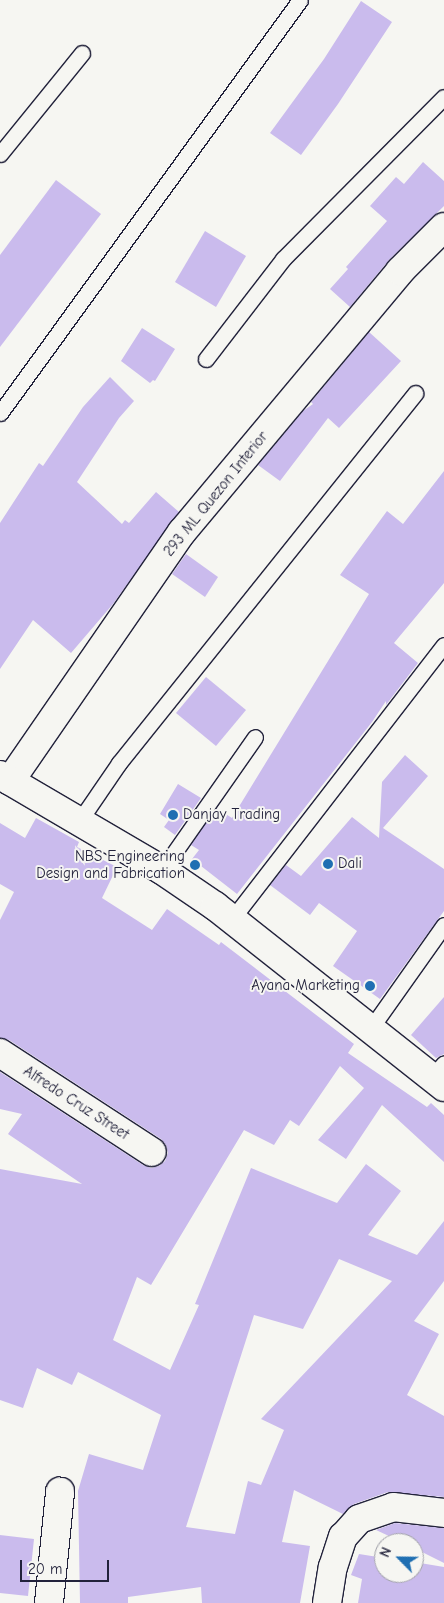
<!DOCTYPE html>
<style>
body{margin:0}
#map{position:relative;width:444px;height:1603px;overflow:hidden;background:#f6f6f2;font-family:"Comic Neue",sans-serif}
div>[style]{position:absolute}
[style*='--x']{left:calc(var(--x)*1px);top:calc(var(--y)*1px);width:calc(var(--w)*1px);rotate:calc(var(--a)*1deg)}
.building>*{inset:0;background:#cabbed}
.roads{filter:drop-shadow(1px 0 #22223b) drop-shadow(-1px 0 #22223b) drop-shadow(0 1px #22223b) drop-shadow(0 -1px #22223b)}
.lane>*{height:15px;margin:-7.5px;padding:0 7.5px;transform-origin:7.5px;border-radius:7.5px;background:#f6f6f2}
.street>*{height:28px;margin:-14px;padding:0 14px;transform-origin:14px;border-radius:14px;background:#f6f6f2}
.secondary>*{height:28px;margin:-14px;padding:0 14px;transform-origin:14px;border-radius:14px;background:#f6f6f2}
.dots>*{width:14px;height:14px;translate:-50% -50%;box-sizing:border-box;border:2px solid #f6f6f2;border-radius:50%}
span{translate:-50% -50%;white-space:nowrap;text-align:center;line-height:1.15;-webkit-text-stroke:4px #f6f6f2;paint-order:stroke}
.street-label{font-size:15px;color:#22223b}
.poi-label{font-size:15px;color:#22223b}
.left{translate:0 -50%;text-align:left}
.right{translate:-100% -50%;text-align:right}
.north{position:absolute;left:374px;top:1533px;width:50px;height:50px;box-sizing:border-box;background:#f6f6f2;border:1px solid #a1a1a9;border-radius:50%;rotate:293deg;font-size:14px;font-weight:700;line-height:20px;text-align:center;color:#22223b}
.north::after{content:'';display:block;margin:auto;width:18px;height:22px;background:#1f6fb2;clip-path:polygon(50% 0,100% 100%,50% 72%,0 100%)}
.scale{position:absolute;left:20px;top:1560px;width:89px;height:22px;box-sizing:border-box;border:2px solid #22223b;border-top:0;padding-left:6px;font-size:15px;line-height:18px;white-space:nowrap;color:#22223b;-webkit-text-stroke:4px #f6f6f2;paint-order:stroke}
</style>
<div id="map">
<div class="building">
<div style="clip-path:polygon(361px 1px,392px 22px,338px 104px,301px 155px,270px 133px,324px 59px)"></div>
<div style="clip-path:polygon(423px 162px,444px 181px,444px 206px,389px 260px,350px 307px,330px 289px,348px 269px,346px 267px,387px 221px,370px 206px,396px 177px,404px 184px)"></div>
<div style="clip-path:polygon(56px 180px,101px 214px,0 347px,0 255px)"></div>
<div style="clip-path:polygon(205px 231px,246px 256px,216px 307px,175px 282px)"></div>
<div style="clip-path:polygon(142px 328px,175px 349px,155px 381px,153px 380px,150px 383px,121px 361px)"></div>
<div style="clip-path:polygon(369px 332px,401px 361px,339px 428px,328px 418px,280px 481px,258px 465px,303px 411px,313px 404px,311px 402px)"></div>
<div style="clip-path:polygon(110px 377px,134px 401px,119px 418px,77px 482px,122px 524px,125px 520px,129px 523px,156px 492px,179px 512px,113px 604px,71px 653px,33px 620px,0 669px,0 523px,39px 463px,43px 466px,83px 407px)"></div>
<div style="clip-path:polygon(444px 471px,444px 583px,394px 643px,418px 663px,386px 705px,386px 701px,372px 722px,237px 894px,192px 859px,199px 850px,191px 845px,216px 808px,232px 818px,369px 594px,340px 575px,387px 511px,403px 524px)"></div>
<div style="clip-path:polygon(186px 554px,218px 577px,205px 597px,172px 574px)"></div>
<div style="clip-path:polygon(206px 677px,246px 710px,216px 746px,176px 713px)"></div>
<div style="clip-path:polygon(405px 755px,428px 776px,383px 828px,444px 869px,444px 911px,380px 999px,333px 966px,357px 931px,319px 903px,310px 915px,270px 885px,286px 865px,301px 876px,352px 817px,379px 838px,382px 782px)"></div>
<div style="clip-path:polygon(178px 784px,201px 798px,175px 835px,164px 827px,169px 820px,160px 814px)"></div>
<div style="clip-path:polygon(evenodd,36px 818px,79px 842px,77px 847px,117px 867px,102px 898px,152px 930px,167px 909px,219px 945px,221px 942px,354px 1044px,348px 1053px,427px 1107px,431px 1103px,444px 1115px,444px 1162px,382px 1105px,346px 1159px,318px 1140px,364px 1088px,340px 1066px,299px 1126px,290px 1120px,274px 1145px,244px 1130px,151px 1285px,137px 1277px,113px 1340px,170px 1370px,199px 1305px,195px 1304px,251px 1168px,337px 1203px,366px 1164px,401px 1191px,368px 1235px,417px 1255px,444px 1221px,444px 1281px,414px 1321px,439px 1334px,407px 1395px,444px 1416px,444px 1497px,388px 1492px,354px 1504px,343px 1514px,294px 1490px,282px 1542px,310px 1546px,300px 1603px,202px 1603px,201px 1587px,128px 1597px,128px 1603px,80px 1603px,78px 1491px,89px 1454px,143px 1470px,161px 1415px,78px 1372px,72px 1385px,37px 1368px,23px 1408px,0 1400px,0 1169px,82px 1184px,8px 1134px,22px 1114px,0 1109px,0 1072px,143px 1165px,151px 1168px,159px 1166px,165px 1161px,168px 1153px,166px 1145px,161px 1139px,9px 1040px,0 1038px,0 920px,14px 892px,0 884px,0 823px,25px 838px,36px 818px,339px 1259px,392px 1281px,261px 1419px,284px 1430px,261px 1485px,248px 1481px,235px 1534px,186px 1527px,254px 1315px,303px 1329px,339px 1259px)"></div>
<div style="clip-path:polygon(444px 997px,444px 1054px,436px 1058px,411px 1035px)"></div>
<div style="clip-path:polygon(395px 1523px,444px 1528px,444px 1563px,414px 1548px,414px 1543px,404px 1543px,376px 1530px)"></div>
<div style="clip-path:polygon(0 1535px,34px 1539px,28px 1596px,0 1593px)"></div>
<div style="clip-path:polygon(359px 1554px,384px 1558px,384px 1573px,414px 1573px,414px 1562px,444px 1567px,444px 1603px,358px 1603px,362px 1579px,351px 1575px)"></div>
</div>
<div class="roads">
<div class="lane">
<div style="--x:0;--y:154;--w:130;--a:-50.9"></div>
<div style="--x:206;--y:359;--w:126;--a:-52.4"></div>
<div style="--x:283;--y:259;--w:228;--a:-45.2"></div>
<div style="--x:0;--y:413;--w:510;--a:-54.01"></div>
<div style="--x:80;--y:820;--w:69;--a:-55.6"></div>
<div style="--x:119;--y:763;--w:474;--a:-51.3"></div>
<div style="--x:162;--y:870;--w:162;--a:-55"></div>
<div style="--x:232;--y:919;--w:346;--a:-52.3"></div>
<div style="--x:371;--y:1028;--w:126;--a:-54.7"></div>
<div style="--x:432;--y:1077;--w:18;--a:-49"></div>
</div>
<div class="street">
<div style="--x:10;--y:781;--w:303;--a:-55.4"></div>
<div style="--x:182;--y:532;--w:340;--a:-50.1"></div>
<div style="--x:400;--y:271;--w:62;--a:-45"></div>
<div style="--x:0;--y:1053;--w:181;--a:33.1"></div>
<div style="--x:49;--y:1603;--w:112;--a:-84.3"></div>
<div style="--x:327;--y:1603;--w:36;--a:-81"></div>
<div style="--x:333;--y:1567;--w:32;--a:-72"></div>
<div style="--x:343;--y:1537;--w:24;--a:-48"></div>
<div style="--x:359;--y:1519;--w:36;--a:-19"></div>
<div style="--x:393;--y:1507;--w:51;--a:6.7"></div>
</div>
<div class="secondary">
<div style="--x:0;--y:775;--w:188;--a:30.4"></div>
<div style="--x:162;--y:870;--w:64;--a:34.2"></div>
<div style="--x:215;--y:906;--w:292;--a:38.3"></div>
</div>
</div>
<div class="dots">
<div style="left:173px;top:815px;background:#1f6fb2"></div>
<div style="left:328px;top:864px;background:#1f6fb2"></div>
<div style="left:195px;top:865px;background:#1f6fb2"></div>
<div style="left:370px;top:986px;background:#1f6fb2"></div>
</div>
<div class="street-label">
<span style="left:216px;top:494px;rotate:-51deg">293 ML Quezon Interior</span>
<span style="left:76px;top:1103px;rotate:33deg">Alfredo Cruz Street</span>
</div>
<div class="poi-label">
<span class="left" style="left:183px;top:815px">Danjay Trading</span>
<span class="right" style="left:185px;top:865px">NBS Engineering<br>Design and Fabrication</span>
<span class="left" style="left:338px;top:864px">Dali</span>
<span class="right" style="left:360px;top:986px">Ayana Marketing</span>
</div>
<div class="north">N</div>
<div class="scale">20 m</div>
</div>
